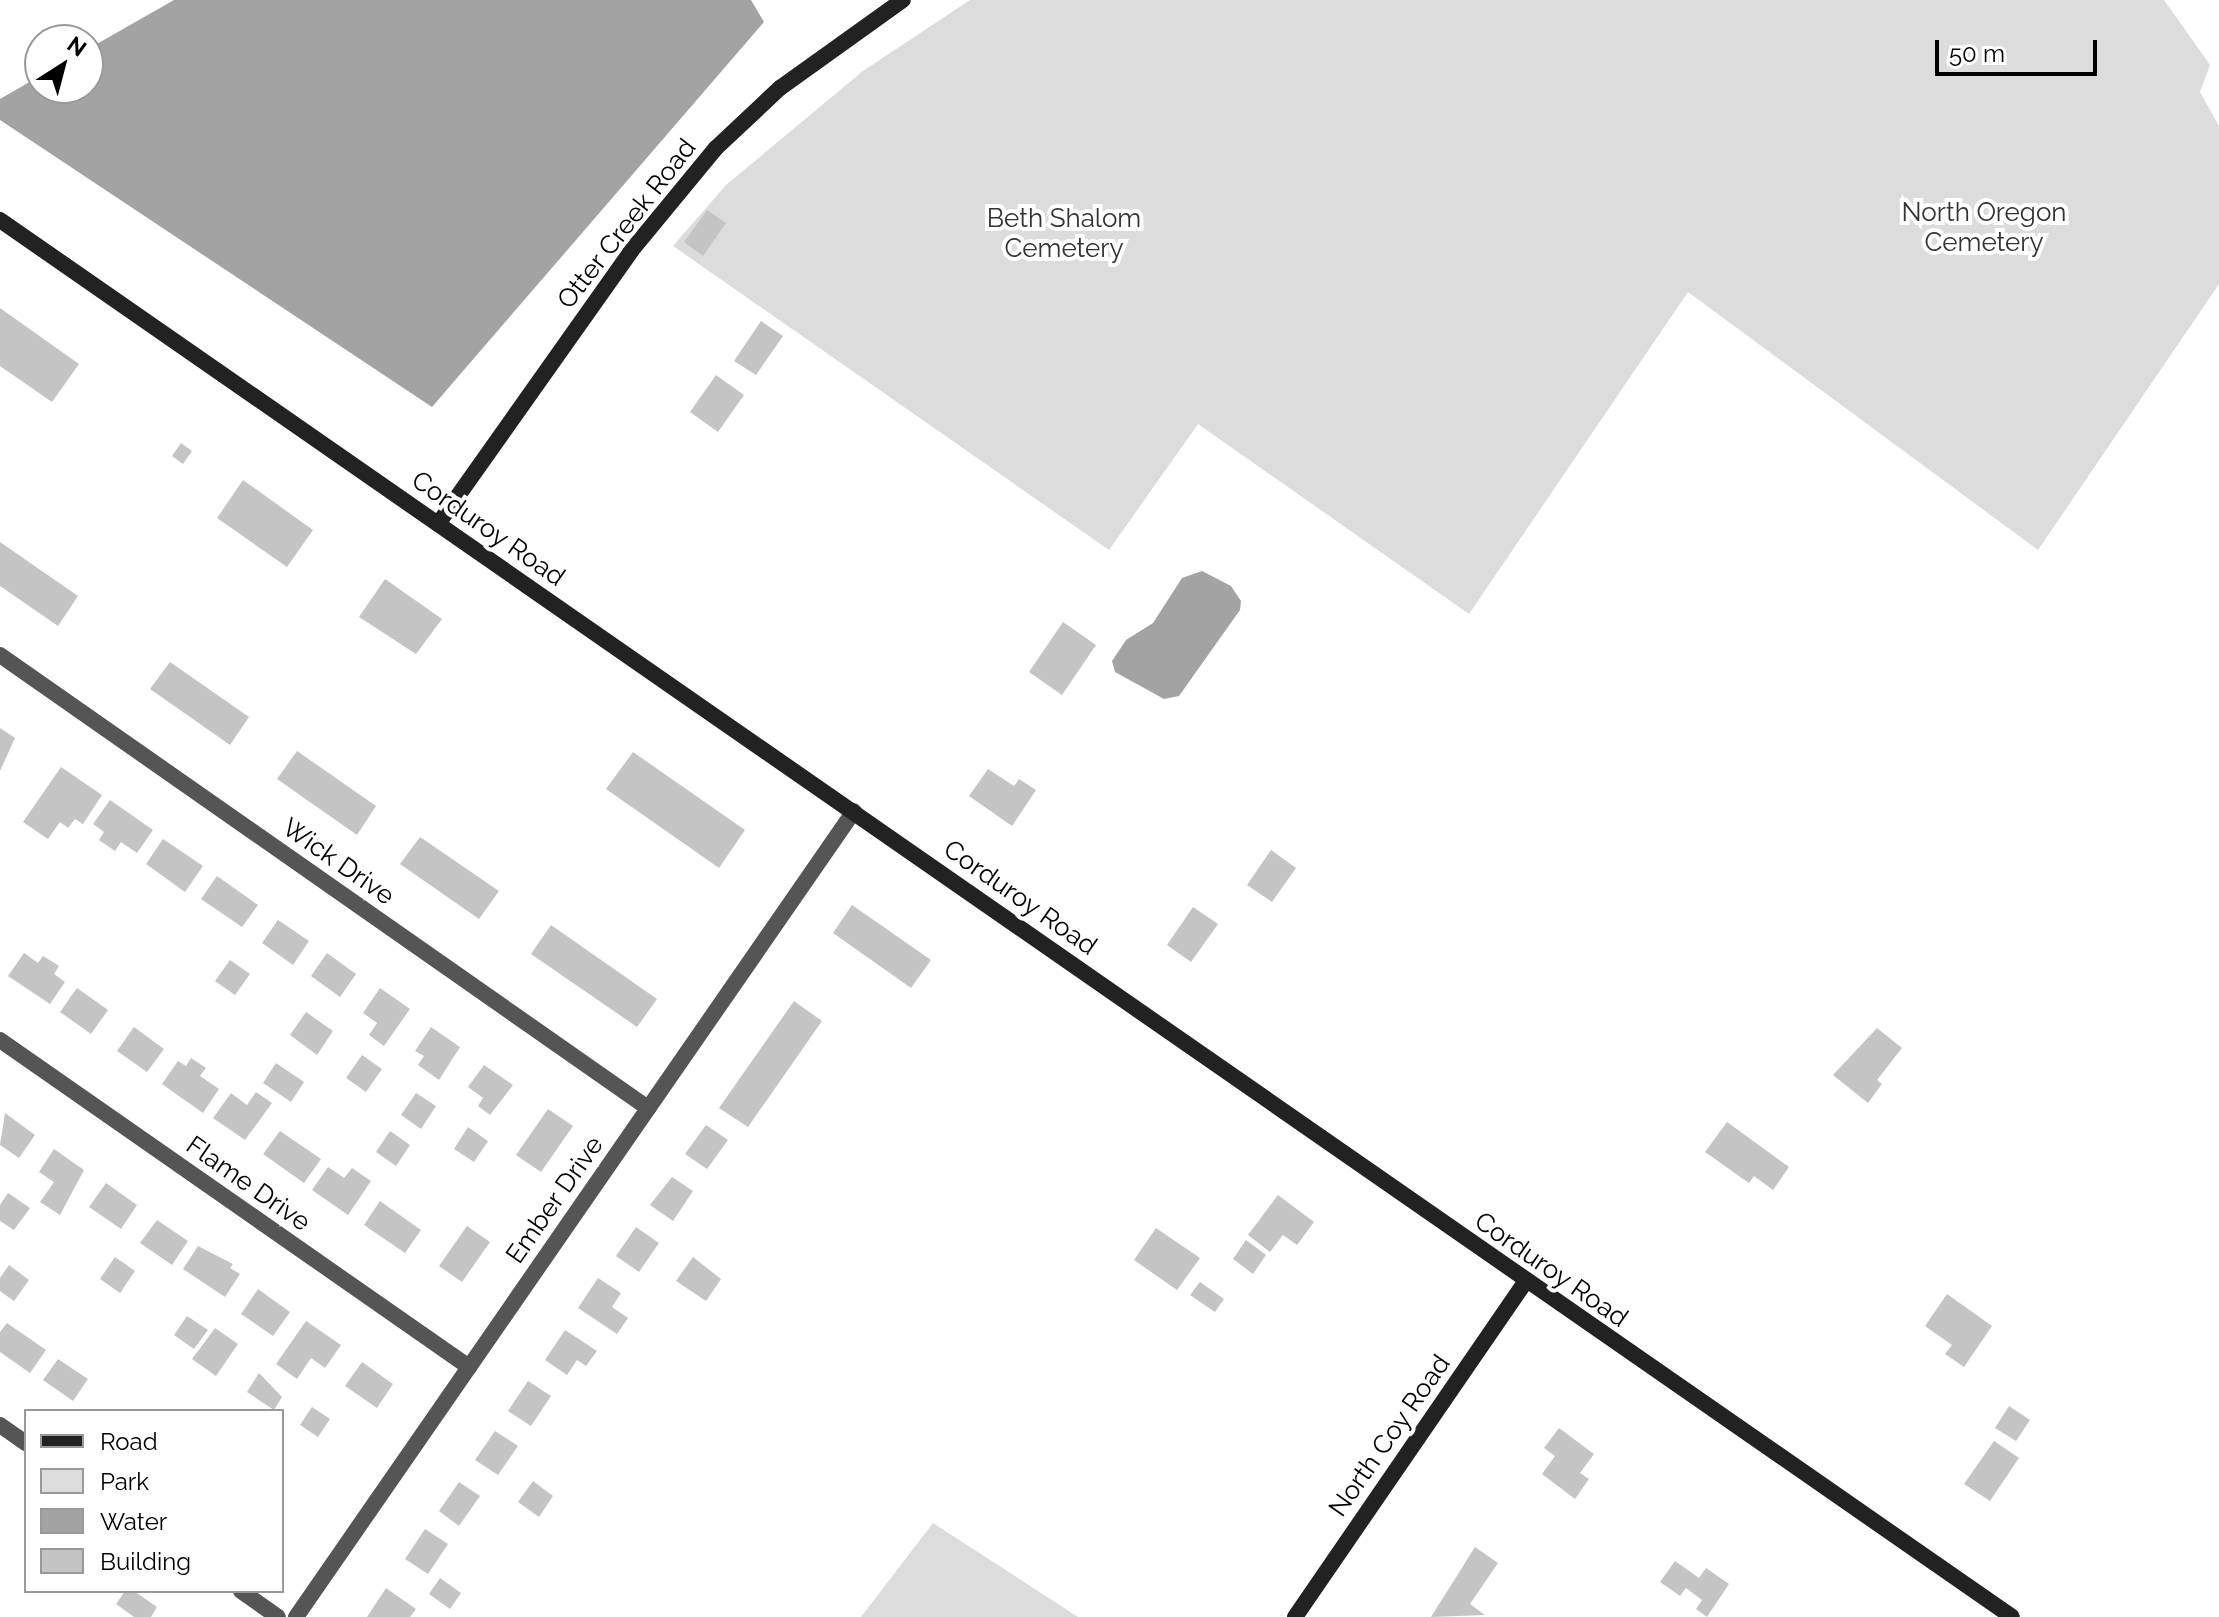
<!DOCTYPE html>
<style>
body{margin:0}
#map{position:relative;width:2219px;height:1617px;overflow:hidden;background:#fff;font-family:Raleway,sans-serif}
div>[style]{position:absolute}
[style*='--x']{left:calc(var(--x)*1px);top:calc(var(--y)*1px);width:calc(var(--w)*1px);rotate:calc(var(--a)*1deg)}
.green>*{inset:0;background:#dcdcdc}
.water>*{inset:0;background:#a3a3a3}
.building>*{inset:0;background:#c4c4c4}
.street>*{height:16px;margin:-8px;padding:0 8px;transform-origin:8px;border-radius:8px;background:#555}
.secondary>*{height:16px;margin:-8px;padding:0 8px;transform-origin:8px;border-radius:8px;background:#222}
span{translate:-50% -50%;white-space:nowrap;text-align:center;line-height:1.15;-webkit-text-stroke:8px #fff;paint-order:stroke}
.park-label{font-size:26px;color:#333}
.street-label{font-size:26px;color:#000}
.legend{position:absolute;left:24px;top:1409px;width:260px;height:184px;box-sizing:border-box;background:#fff;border:2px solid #999;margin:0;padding:10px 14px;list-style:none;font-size:24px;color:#000}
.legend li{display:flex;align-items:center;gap:16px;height:40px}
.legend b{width:40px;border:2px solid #999}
.north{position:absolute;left:24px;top:24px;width:80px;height:80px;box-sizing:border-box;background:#fff;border:2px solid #999;border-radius:50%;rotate:36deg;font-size:22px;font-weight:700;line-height:32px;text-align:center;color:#000}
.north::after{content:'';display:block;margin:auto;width:28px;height:36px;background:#000;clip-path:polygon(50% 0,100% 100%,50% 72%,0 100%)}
.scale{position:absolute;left:1935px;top:40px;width:162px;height:36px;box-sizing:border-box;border:4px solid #000;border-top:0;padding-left:10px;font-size:24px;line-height:28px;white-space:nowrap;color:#000;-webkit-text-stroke:6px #fff;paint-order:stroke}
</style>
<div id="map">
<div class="green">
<div style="clip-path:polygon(970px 0,2164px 0,2210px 65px,2200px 92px,2219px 126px,2219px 284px,2038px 550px,1688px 292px,1469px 614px,1198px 424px,1109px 550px,673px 246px,726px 185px,863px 71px)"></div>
<div style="clip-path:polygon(933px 1523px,1078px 1617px,861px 1617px)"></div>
</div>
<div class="water">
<div style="clip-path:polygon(174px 0,751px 0,764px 22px,432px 407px,0 120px,0 99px,40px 76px,40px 88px,88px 88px,88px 49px)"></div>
<div style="clip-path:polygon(1202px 571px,1231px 586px,1241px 601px,1240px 610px,1179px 696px,1164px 699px,1115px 672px,1112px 661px,1126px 640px,1153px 623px,1182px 578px)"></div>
</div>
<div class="building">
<div style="clip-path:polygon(707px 210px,726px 223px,703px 256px,684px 242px)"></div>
<div style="clip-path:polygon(0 308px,79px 364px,52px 402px,0 366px)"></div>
<div style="clip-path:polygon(761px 321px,783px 336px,756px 375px,734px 361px)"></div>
<div style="clip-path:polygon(716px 375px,744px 395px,718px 432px,690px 412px)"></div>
<div style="clip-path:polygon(181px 443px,192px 451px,183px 464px,172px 456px)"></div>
<div style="clip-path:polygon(243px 480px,313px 530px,287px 567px,217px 518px)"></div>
<div style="clip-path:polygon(0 542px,78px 596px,58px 626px,0 586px)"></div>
<div style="clip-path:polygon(385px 579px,442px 619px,416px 654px,359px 617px)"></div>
<div style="clip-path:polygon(1063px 622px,1096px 645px,1062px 695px,1029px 672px)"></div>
<div style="clip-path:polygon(170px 662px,249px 717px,230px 745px,150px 689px)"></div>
<div style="clip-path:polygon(0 728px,15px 738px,0 771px)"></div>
<div style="clip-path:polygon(297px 751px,376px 806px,357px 835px,277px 779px)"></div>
<div style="clip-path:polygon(633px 752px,745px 830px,719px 868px,606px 789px)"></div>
<div style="clip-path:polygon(61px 767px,102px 795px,83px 824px,75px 819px,68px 828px,60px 822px,48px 839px,23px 822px)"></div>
<div style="clip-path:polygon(988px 769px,1014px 786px,1019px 779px,1036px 790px,1012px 826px,969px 796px)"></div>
<div style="clip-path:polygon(110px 800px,153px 830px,137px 853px,121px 842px,115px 851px,99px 840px,104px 832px,93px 824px)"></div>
<div style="clip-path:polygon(420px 837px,499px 891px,479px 919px,400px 864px)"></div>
<div style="clip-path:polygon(163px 839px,203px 866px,185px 892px,146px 864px)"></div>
<div style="clip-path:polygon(1271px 850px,1296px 868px,1272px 902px,1247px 885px)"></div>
<div style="clip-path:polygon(217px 876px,258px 905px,242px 927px,201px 899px)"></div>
<div style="clip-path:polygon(852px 905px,931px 960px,911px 988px,833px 933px)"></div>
<div style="clip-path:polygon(1193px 907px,1218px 924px,1191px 962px,1167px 945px)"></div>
<div style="clip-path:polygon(278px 920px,309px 941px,293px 965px,262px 943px)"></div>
<div style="clip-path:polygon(551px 925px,657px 999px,637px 1027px,531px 954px)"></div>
<div style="clip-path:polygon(24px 953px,38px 963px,43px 956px,59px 966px,54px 974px,65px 982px,50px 1004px,8px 976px)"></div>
<div style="clip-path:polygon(327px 953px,356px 974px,340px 997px,311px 976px)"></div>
<div style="clip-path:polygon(230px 960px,250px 974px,235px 995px,215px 981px)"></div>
<div style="clip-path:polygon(77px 988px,108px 1010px,91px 1034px,60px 1012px)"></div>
<div style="clip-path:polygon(380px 988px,410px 1009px,384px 1046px,369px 1035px,377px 1023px,363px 1013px)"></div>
<div style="clip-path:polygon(794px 1001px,822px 1021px,748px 1127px,719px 1108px)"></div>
<div style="clip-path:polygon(306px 1012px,333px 1031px,317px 1055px,290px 1035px)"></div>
<div style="clip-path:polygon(134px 1027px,164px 1049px,147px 1072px,117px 1051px)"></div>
<div style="clip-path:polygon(431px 1027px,460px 1047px,439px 1080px,418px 1065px,424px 1056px,415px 1051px)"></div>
<div style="clip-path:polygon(1877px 1028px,1902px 1048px,1877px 1080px,1882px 1084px,1868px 1103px,1833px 1075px)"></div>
<div style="clip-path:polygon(362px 1055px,382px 1069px,366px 1092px,346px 1078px)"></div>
<div style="clip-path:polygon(191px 1058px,206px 1068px,200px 1076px,219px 1089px,203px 1113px,162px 1084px,178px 1061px,186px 1066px)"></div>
<div style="clip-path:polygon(276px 1063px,304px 1082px,291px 1102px,263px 1083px)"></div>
<div style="clip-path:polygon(484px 1065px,513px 1085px,490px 1115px,478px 1106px,483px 1098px,468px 1087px)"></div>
<div style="clip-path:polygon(256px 1092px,272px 1103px,245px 1140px,213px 1118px,231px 1093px,247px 1105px)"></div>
<div style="clip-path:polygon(416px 1093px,436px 1106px,421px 1129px,401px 1115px)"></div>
<div style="clip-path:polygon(548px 1109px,573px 1126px,541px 1172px,516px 1155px)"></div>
<div style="clip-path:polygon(5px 1113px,35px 1135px,19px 1158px,0 1145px)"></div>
<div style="clip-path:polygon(1727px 1122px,1789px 1167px,1773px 1190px,1754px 1176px,1749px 1183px,1705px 1152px)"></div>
<div style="clip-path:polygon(706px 1125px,728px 1140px,707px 1169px,685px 1154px)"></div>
<div style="clip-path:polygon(468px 1127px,488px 1141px,474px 1162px,454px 1149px)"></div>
<div style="clip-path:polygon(280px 1131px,321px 1159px,304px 1183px,263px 1154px)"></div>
<div style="clip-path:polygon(390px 1131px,410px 1145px,396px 1166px,376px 1152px)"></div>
<div style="clip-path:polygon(54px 1149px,84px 1170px,60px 1215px,40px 1202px,54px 1182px,39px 1172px)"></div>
<div style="clip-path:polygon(328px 1167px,344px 1178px,352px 1168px,371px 1181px,348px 1215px,312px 1190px)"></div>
<div style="clip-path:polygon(672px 1177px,693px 1191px,673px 1221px,650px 1205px)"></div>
<div style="clip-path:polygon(106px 1183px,137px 1205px,121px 1229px,89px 1207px)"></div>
<div style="clip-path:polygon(8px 1193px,30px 1208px,14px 1230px,0 1221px,0 1205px)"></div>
<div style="clip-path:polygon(1278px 1195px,1314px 1222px,1297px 1245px,1283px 1235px,1270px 1252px,1248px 1235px)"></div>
<div style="clip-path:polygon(380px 1201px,421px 1230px,405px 1253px,364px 1225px)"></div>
<div style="clip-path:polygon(157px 1220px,188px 1241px,172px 1265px,140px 1243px)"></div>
<div style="clip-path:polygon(467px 1226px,490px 1242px,462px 1282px,439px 1266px)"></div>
<div style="clip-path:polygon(636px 1227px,659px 1243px,639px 1272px,616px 1256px)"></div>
<div style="clip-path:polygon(1156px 1228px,1200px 1258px,1177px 1290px,1134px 1260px)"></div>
<div style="clip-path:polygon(1246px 1240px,1266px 1255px,1253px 1274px,1233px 1259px)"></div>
<div style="clip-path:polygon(198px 1246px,233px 1264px,230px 1268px,240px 1274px,225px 1297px,183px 1269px)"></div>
<div style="clip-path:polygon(115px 1257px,135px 1271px,120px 1293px,100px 1279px)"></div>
<div style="clip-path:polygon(693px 1257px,721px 1279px,706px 1301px,676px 1281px)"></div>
<div style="clip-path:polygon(9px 1265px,29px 1280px,14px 1301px,0 1291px,0 1278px)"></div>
<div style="clip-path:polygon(598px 1278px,621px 1293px,612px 1307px,628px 1318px,617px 1334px,578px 1308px)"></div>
<div style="clip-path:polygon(1200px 1282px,1224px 1299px,1215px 1312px,1190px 1295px)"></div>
<div style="clip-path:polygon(258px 1289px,290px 1312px,273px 1336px,241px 1314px)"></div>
<div style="clip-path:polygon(1947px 1294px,1992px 1326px,1964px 1367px,1945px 1354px,1952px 1345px,1925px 1326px)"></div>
<div style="clip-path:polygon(187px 1316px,208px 1330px,194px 1349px,174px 1335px)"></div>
<div style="clip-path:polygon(306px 1321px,341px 1345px,325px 1368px,311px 1358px,297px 1379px,276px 1364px)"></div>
<div style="clip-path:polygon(7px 1323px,46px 1350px,30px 1373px,0 1352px,0 1332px)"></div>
<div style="clip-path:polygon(215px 1328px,238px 1344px,216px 1376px,192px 1359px)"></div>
<div style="clip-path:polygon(565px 1330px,597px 1351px,586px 1366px,577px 1360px,567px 1375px,545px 1360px)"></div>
<div style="clip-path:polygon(58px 1359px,88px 1379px,73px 1401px,43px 1380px)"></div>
<div style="clip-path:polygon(362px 1362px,393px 1384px,377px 1408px,345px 1386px)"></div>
<div style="clip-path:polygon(259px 1373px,282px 1397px,274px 1410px,247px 1392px)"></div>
<div style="clip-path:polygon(528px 1381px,551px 1396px,531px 1426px,508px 1411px)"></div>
<div style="clip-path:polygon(2009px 1406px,2030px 1420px,2016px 1441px,1995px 1428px)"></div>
<div style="clip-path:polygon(312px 1407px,330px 1419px,318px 1437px,300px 1425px)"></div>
<div style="clip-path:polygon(1559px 1428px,1594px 1454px,1580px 1473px,1589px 1479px,1575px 1499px,1542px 1474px,1555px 1456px,1544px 1448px)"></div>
<div style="clip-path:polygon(495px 1431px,518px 1446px,498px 1475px,475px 1460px)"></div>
<div style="clip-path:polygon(1994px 1441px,2019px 1458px,1990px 1501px,1964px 1484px)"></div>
<div style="clip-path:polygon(533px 1481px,553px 1496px,539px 1517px,518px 1502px)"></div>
<div style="clip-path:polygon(459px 1482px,480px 1496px,459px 1526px,439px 1511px)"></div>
<div style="clip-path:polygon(425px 1529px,448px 1544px,428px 1574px,405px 1559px)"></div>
<div style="clip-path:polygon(1475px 1547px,1498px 1563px,1470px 1604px,1485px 1615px,1431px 1617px)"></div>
<div style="clip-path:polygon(1675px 1561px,1699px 1578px,1706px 1568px,1729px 1584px,1707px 1617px,1696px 1609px,1702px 1600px,1686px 1588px,1680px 1596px,1660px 1582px)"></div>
<div style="clip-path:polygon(440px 1578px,461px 1593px,450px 1609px,429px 1594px)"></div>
<div style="clip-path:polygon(386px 1588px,416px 1609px,410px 1617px,367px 1617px)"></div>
<div style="clip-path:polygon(125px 1591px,134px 1591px,157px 1607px,151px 1617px,134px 1617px,116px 1604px)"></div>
</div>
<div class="street">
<div style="--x:0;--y:655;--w:791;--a:34.96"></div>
<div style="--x:0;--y:1040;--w:572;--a:34.89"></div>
<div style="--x:0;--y:1425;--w:32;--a:35"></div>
<div style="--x:241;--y:1591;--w:45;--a:35.1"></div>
<div style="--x:296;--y:1617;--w:980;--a:-55.3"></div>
</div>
<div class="secondary">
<div style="--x:0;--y:220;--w:2449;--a:34.77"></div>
<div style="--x:438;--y:524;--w:334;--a:-54.7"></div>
<div style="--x:631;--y:251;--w:134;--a:-50.5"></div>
<div style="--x:716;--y:148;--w:88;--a:-43.2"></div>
<div style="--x:780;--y:88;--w:151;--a:-35.6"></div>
<div style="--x:1295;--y:1617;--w:406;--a:-55.5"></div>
</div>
<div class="park-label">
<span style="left:1984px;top:228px">North Oregon<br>Cemetery</span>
<span style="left:1064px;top:234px">Beth Shalom<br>Cemetery</span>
</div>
<div class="street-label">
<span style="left:627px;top:224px;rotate:-52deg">Otter Creek Road</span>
<span style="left:488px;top:529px;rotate:35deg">Corduroy Road</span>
<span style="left:338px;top:862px;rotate:35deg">Wick Drive</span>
<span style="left:1020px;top:898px;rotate:35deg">Corduroy Road</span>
<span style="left:248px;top:1184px;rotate:35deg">Flame Drive</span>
<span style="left:555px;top:1200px;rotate:-55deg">Ember Drive</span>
<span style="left:1551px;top:1270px;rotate:35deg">Corduroy Road</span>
<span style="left:1390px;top:1436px;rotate:-55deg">North Coy Road</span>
</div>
<ul class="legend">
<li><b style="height:10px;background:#222"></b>Road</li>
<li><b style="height:22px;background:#dcdcdc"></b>Park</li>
<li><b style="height:22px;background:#a3a3a3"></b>Water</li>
<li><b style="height:22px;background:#c4c4c4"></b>Building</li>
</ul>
<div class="north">N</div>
<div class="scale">50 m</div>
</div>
